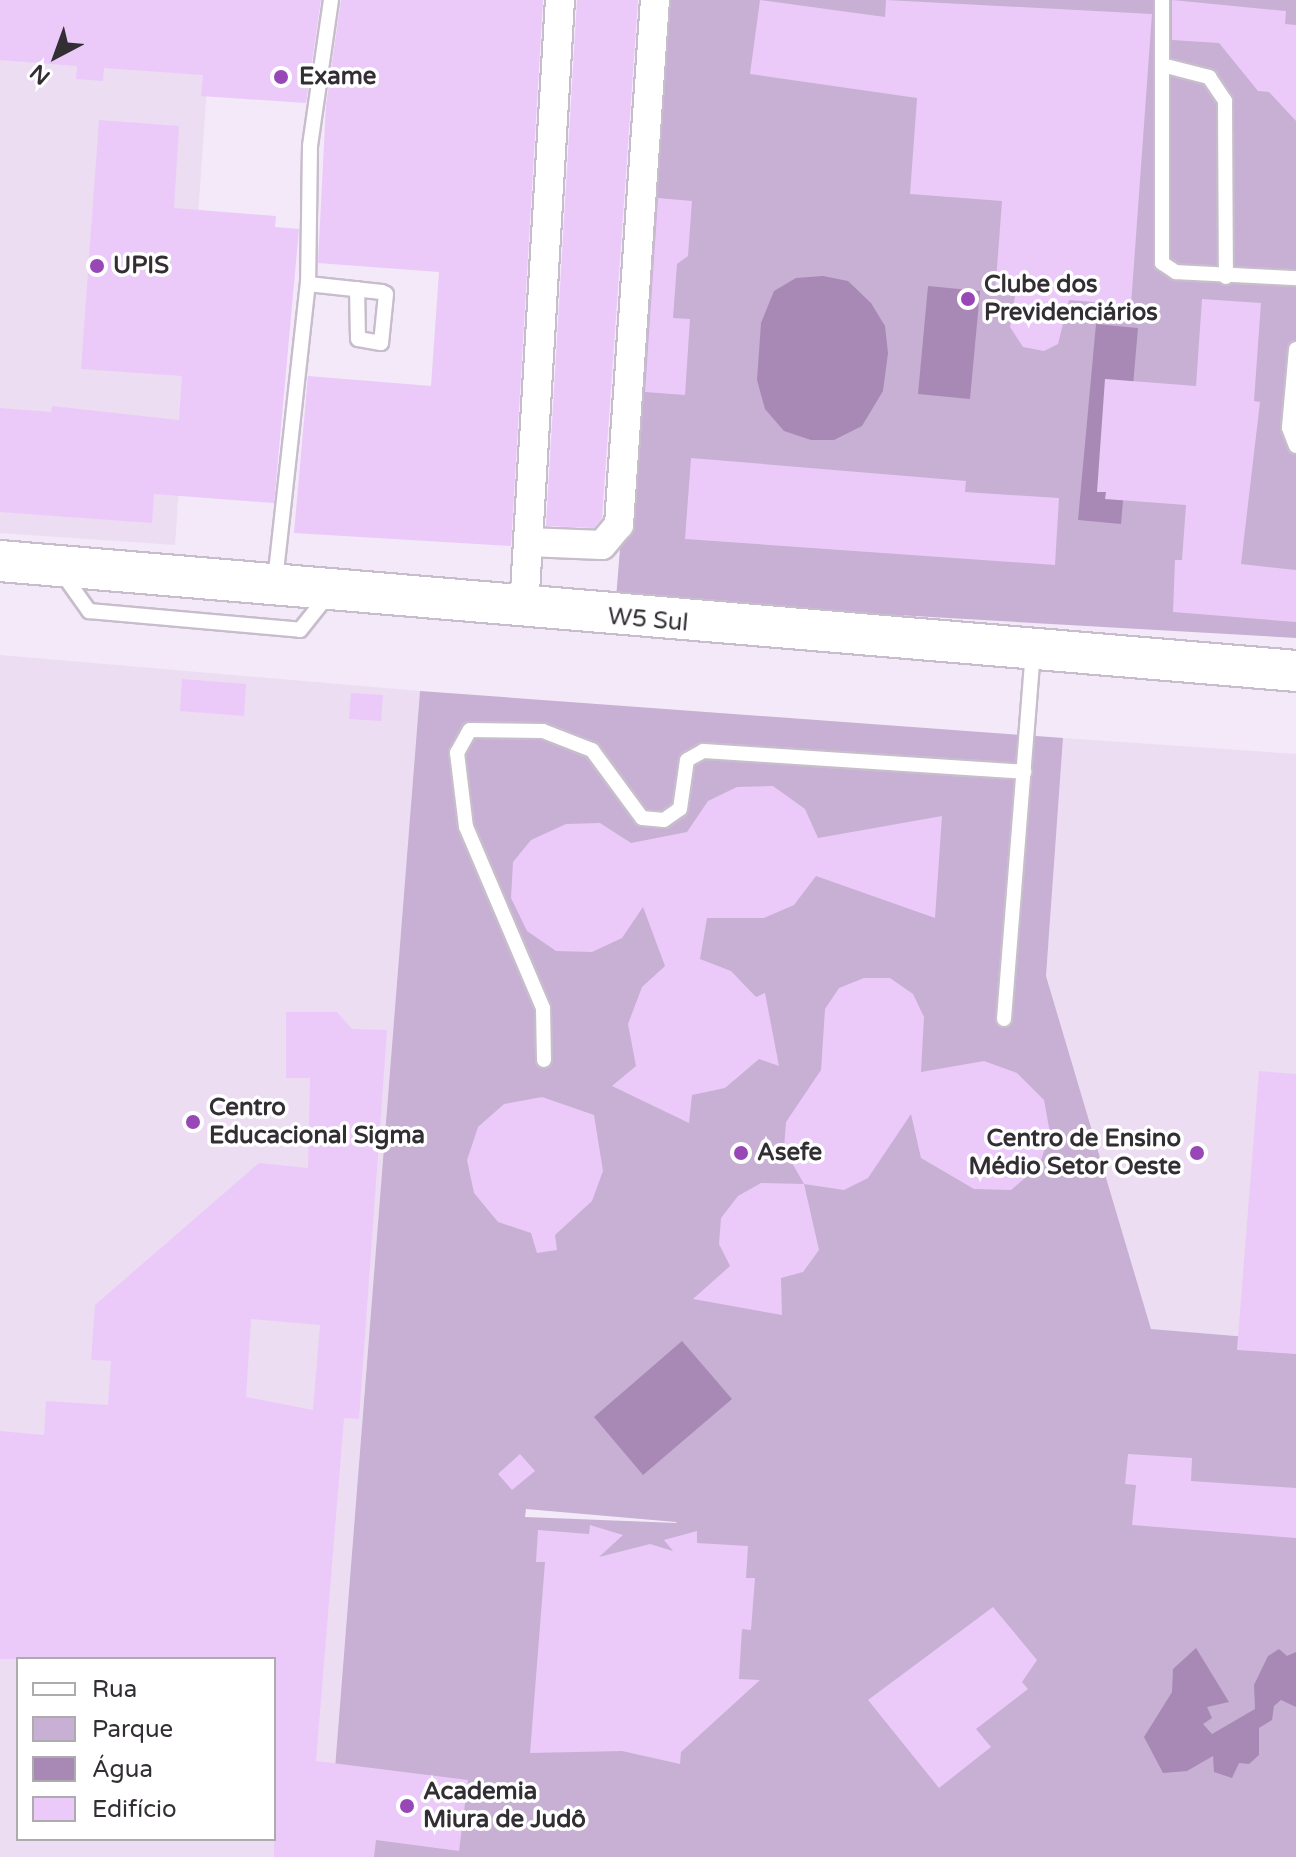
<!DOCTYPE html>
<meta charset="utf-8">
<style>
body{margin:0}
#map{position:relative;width:1296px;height:1857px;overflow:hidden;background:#f3e9f8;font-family:"Varela Round",sans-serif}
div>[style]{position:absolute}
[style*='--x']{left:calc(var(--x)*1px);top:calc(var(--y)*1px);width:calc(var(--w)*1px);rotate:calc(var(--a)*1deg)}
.built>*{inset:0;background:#ecddf3}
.green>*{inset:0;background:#c8afd4}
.water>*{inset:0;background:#a889b5}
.building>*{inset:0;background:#ebcaf9}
.roads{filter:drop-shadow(2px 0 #c7bdcc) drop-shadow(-2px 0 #c7bdcc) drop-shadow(0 2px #c7bdcc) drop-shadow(0 -2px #c7bdcc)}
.lane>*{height:14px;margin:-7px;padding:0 7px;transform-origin:7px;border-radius:7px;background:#fff}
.street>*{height:28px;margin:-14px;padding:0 14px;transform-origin:14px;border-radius:14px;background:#fff}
.secondary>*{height:40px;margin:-20px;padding:0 20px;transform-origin:20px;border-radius:20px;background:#fff}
.dots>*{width:22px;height:22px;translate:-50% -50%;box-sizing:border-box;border:4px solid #fff;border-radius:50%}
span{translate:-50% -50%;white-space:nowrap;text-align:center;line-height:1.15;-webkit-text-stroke:7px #fff;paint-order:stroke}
.poi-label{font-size:24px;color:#322e34;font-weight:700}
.left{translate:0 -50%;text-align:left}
.right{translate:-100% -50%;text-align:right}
.street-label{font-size:24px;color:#322e34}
.legend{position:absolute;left:16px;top:1657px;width:260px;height:184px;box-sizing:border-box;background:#fff;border:2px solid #adabae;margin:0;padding:10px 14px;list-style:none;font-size:24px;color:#322e34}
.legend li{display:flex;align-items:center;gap:16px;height:40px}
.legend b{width:40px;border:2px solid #adabae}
.north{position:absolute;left:16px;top:16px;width:80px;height:80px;-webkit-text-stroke:6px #fff;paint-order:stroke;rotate:221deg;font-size:22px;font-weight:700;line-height:32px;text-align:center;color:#322e34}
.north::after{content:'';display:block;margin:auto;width:28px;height:36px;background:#322e34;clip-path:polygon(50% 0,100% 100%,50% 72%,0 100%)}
</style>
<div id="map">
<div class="built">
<div style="clip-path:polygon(0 0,213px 0,175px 545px,0 533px)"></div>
<div style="clip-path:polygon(evenodd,0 655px,420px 691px,328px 1857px,0 1857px,0 655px,18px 1659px,274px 1659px,274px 1839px,18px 1839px,18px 1659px)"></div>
<div style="clip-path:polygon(1063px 738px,1296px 754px,1296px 1341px,1151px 1329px,1046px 976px)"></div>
</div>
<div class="green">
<div style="clip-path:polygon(664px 0,1296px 0,1296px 638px,616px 599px)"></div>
<div style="clip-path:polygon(evenodd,420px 691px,1063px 738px,1046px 976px,1151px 1329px,1296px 1341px,1296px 1857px,328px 1857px,420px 691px,526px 1509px,676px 1522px,677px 1523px,525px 1517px,526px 1509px)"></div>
</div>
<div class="water">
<div style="clip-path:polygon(823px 276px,848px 281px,871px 303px,885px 326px,888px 353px,883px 391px,862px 426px,834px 440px,811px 440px,784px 431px,765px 409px,757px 380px,761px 323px,774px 291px,796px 278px)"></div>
<div style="clip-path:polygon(928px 286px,980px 291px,970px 399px,918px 394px)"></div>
<div style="clip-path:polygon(1096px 324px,1138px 328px,1121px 524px,1078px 520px)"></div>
<div style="clip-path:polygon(682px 1341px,732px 1399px,643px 1475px,594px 1417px)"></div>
<div style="clip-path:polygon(1196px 1648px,1229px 1702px,1207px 1707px,1212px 1718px,1203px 1724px,1212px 1734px,1255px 1709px,1254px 1685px,1268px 1656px,1279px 1649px,1287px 1656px,1296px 1652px,1296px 1707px,1281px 1700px,1274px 1706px,1272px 1720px,1259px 1728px,1259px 1755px,1249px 1764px,1239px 1763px,1232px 1778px,1214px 1772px,1213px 1756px,1187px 1771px,1163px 1773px,1144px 1737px,1172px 1692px,1173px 1669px)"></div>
</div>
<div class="building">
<div style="clip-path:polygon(0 0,321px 0,306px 103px,201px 96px,203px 75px,104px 68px,103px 81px,76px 79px,77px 66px,0 60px)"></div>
<div style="clip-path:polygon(341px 0,543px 0,511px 546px,294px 533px,308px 376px,431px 386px,439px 272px,318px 263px,326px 105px)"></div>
<div style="clip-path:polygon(577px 0,638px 0,602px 518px,594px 528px,546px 526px)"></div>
<div style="clip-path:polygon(760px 0,885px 17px,886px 0,1152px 14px,1131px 305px,1069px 300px,1058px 344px,1044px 351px,1023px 347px,1010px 327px,1015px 296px,995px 294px,1002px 201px,910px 194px,917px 98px,750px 74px)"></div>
<div style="clip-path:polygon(1172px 0,1286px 11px,1285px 24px,1296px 25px,1296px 121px,1269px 92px,1258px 91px,1219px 43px,1172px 40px)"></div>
<div style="clip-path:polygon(99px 120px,179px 126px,174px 208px,276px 216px,275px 227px,299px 229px,274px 503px,154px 494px,152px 523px,0 512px,0 408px,51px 412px,52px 406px,179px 420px,182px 376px,81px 369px)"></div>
<div style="clip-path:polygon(658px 198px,692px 201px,688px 256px,677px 264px,673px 318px,690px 319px,685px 395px,645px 392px)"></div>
<div style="clip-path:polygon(1202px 299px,1261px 303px,1254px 401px,1260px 402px,1241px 564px,1296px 570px,1296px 622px,1173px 612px,1175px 560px,1182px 560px,1186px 505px,1105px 499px,1106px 492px,1097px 492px,1105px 379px,1196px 386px)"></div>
<div style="clip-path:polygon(691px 458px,966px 481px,965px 492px,1059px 498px,1055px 565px,685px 539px)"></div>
<div style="clip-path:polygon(182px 679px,246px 684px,244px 716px,180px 711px)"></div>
<div style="clip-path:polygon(351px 693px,383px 695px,381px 721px,349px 719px)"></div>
<div style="clip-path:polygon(773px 786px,805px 809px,818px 838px,942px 816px,935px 918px,816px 876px,794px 905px,764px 918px,707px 918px,700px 959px,731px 971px,756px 997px,765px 993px,779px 1066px,759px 1059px,725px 1088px,692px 1095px,689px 1123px,612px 1086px,636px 1066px,628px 1024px,642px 987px,665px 966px,643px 907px,622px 938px,592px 952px,556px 951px,527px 931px,511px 898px,513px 862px,531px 840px,566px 824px,600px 823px,631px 843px,687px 832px,708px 801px,737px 787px)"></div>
<div style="clip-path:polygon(864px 978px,890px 978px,913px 994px,924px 1017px,921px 1072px,984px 1061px,1017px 1073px,1044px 1100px,1050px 1133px,1039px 1166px,1011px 1190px,974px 1189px,921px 1158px,911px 1114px,868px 1178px,844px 1190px,804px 1184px,819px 1250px,803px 1272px,781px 1278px,782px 1315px,693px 1299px,730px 1266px,719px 1244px,721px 1218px,738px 1196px,761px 1183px,804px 1184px,784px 1149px,786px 1122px,821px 1070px,825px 1009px,839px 988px)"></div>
<div style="clip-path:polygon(evenodd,286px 1012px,337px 1012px,352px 1029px,387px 1030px,359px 1419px,344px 1418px,316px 1761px,468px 1780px,459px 1851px,376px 1840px,374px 1857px,274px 1857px,274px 1659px,0 1659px,0 1431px,44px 1435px,46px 1401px,108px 1405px,111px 1361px,91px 1360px,95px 1305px,259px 1163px,308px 1168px,310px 1078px,286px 1078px,286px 1012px,251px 1319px,320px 1325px,313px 1410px,246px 1397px,251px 1319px)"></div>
<div style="clip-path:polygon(1259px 1071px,1296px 1074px,1296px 1354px,1237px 1350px)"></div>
<div style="clip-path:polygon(542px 1097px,594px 1115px,603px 1171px,592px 1201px,555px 1235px,557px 1250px,537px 1253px,531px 1233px,498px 1222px,474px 1193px,467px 1160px,478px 1127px,504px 1104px)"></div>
<div style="clip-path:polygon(520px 1454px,535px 1471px,512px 1490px,498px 1474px)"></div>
<div style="clip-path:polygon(1128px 1454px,1192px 1458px,1191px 1481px,1296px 1488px,1296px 1538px,1132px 1525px,1136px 1485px,1125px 1484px)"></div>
<div style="clip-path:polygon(590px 1525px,623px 1535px,599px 1557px,650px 1544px,673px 1551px,664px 1540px,697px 1531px,697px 1543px,748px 1546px,746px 1578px,755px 1578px,751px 1630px,742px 1629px,739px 1679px,760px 1680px,681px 1752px,680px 1764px,622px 1751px,530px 1753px,545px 1562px,536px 1562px,538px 1530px,589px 1534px)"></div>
<div style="clip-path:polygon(993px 1607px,1037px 1660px,1022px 1682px,1028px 1689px,976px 1729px,991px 1747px,939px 1788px,868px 1700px)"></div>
</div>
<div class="roads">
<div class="lane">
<div style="--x:331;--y:0;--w:148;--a:98.2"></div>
<div style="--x:310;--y:146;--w:138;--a:90.8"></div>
<div style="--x:308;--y:284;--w:74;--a:6.2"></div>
<div style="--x:382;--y:292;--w:4;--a:27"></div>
<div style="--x:386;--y:294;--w:49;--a:95.8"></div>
<div style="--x:381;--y:343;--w:23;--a:-170"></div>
<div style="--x:358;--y:339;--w:50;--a:-91.1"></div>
<div style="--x:1162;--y:0;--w:263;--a:90"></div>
<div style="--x:1162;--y:263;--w:17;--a:33"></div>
<div style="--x:1176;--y:272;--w:120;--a:2.9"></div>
<div style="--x:1162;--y:65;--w:49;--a:14.3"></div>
<div style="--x:1209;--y:77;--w:29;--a:56"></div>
<div style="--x:1225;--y:101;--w:176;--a:89.7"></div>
<div style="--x:1296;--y:349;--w:79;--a:95.1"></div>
<div style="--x:1289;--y:428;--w:19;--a:69"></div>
<div style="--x:62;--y:573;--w:47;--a:54.6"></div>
<div style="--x:89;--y:611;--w:212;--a:5.1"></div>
<div style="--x:300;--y:630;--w:45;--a:-51.3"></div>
<div style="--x:275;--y:581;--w:299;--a:-83.7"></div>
<div style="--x:1004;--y:1019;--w:367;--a:-85.5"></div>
<div style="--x:544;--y:1060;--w:52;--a:-91.1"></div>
<div style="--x:543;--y:1008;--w:197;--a:-113"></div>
<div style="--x:466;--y:827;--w:75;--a:-96.9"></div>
<div style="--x:457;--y:753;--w:26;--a:-61"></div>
<div style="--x:470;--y:730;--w:73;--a:0.8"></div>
<div style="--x:543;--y:731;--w:53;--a:21.2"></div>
<div style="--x:592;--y:750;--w:84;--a:53.7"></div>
<div style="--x:642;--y:818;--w:22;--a:5"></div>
<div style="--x:664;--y:820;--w:19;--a:-35"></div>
<div style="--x:680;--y:809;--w:49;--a:-81.9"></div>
<div style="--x:687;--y:760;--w:18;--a:-29"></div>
<div style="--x:703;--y:751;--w:322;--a:3.7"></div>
</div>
<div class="street">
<div style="--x:528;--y:542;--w:74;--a:2.3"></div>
<div style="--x:602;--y:545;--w:26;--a:-50"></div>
<div style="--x:619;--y:525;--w:526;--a:-86.08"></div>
<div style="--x:524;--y:609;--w:610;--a:-86.62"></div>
</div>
<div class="secondary">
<div style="--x:0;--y:561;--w:1301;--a:4.85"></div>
</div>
</div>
<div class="dots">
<div style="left:281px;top:77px;background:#9747b6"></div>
<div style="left:97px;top:266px;background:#9747b6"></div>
<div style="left:968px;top:299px;background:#9747b6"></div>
<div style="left:193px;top:1122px;background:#9747b6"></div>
<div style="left:741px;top:1153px;background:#9747b6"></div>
<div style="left:1197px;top:1153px;background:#9747b6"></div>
<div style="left:407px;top:1806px;background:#9747b6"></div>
</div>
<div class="poi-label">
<span class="left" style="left:299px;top:77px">Exame</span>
<span class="left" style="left:113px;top:266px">UPIS</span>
<span class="left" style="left:984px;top:299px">Clube dos<br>Previdenciários</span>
<span class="left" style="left:209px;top:1122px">Centro<br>Educacional Sigma</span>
<span class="right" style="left:1181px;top:1153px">Centro de Ensino<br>Médio Setor Oeste</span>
<span class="left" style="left:757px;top:1153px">Asefe</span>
<span class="left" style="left:423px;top:1806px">Academia<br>Miura de Judô</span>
</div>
<div class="street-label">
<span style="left:648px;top:620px;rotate:5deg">W5 Sul</span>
</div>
<ul class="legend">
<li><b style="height:10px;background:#fff"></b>Rua</li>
<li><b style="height:22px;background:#c8afd4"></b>Parque</li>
<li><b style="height:22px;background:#a889b5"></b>Água</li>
<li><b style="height:22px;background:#ebcaf9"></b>Edifício</li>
</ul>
<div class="north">N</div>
</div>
